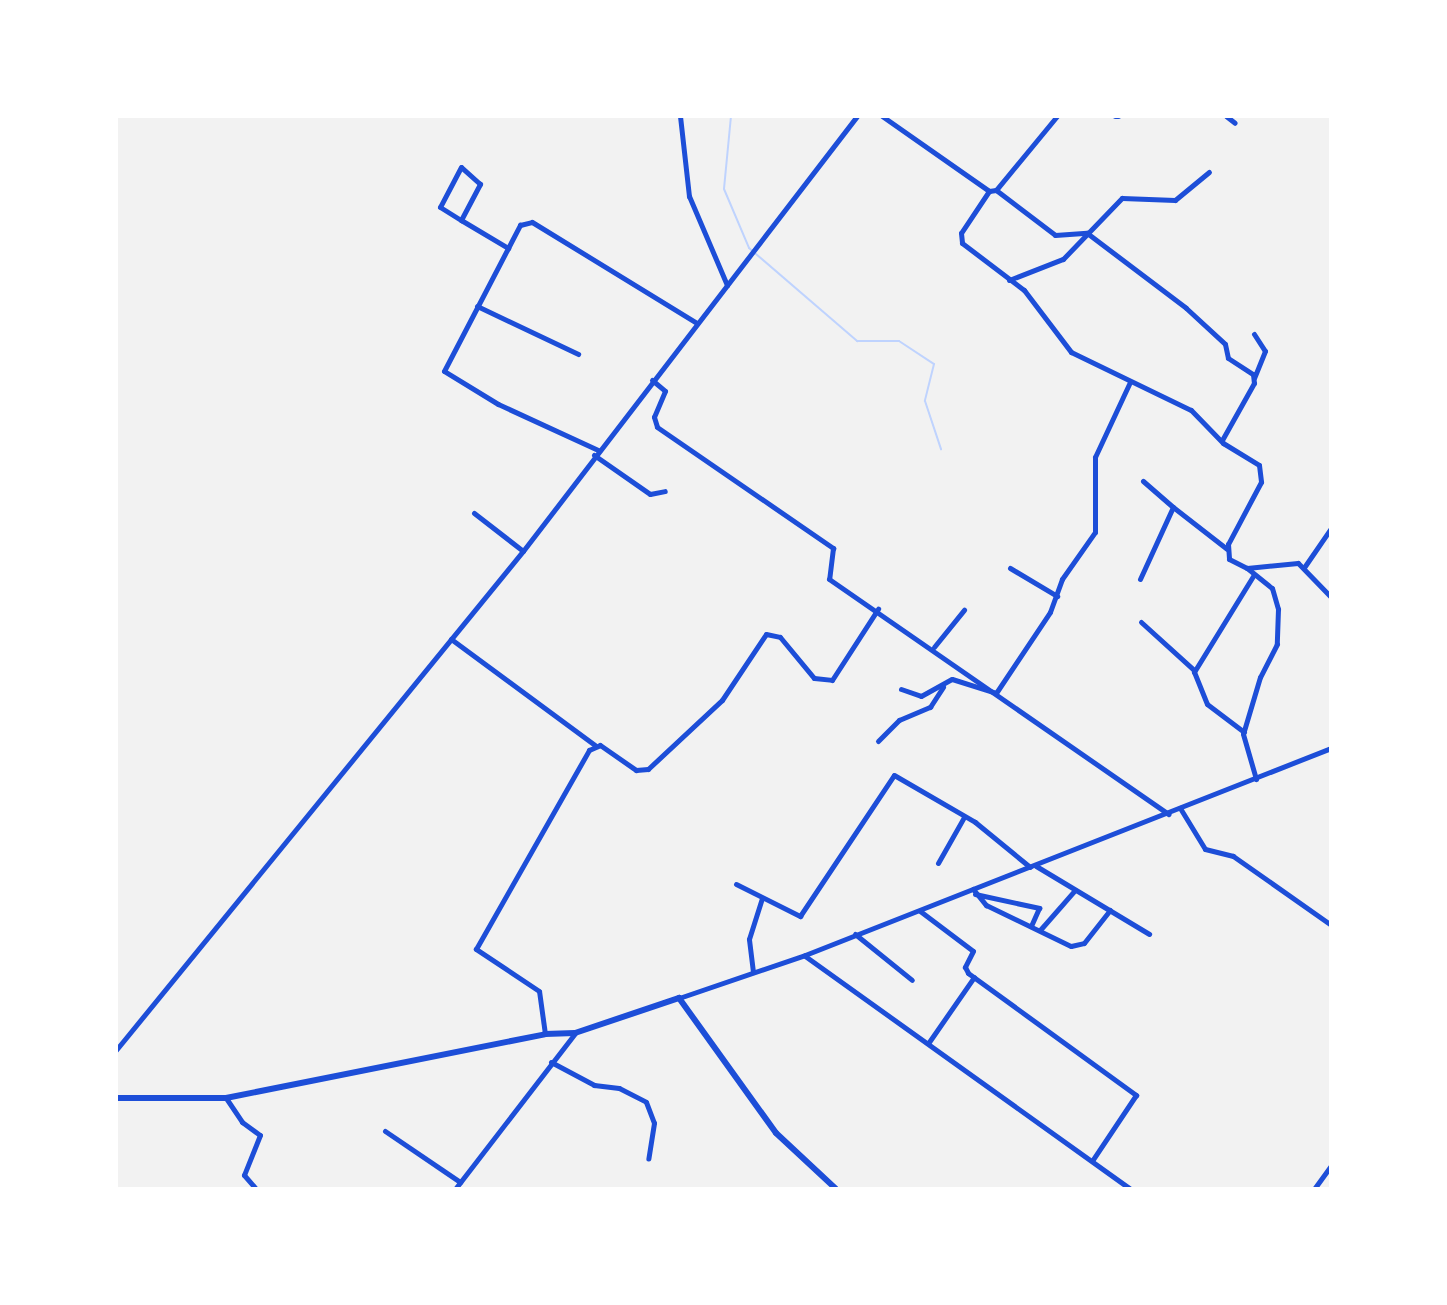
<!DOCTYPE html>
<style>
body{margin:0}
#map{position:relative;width:1447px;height:1305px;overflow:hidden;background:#f2f2f2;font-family:"Alegreya Sans",sans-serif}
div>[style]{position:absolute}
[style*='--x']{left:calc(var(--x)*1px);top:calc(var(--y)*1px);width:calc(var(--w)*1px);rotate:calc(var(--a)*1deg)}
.stream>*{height:2px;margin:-1px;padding:0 1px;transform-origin:1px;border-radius:1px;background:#bfd3fe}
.minor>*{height:5px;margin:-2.5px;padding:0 2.5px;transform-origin:2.5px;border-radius:2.5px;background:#1d4ed8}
.tertiary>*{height:6px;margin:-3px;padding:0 3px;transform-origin:3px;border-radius:3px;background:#1d4ed8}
span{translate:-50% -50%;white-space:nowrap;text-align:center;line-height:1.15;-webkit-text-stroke:8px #fff;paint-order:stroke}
.frame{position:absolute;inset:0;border:118px solid #fff;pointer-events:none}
</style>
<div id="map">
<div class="stream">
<div style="--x:731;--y:116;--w:73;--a:95.5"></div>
<div style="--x:724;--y:189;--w:64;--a:67"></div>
<div style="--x:749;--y:248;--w:143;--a:40.7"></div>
<div style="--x:857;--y:341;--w:42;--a:0"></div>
<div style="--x:899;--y:341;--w:42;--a:33.3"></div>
<div style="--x:934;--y:364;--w:38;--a:104"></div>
<div style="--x:925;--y:401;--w:51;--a:71.6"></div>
</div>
<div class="minor">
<div style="--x:680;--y:116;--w:81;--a:83.6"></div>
<div style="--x:689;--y:196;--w:97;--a:66.9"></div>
<div style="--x:882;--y:116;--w:131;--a:35"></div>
<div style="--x:1057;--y:116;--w:96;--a:129.5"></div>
<div style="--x:996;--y:190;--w:7;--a:172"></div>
<div style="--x:989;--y:191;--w:50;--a:123.7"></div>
<div style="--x:961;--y:233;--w:10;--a:84"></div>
<div style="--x:962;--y:243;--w:78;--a:37.2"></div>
<div style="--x:1024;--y:290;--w:78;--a:52.8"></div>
<div style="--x:1071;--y:352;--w:133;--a:25.8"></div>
<div style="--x:1191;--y:410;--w:46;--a:45.9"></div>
<div style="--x:1223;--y:443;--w:42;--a:31.4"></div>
<div style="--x:1259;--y:465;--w:17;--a:83"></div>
<div style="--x:1261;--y:482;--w:70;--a:118"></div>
<div style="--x:1228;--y:544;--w:15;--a:86"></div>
<div style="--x:1229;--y:559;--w:20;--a:27"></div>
<div style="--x:1247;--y:568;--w:51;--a:-5.6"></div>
<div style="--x:1298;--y:563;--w:47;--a:45.9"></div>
<div style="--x:1115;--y:116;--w:3;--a:0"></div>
<div style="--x:1226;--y:116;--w:11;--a:38"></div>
<div style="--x:996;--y:190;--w:74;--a:37.3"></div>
<div style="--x:1055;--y:235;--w:32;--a:-4"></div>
<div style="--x:461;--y:220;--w:41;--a:-62.2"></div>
<div style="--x:480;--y:184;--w:25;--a:-138"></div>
<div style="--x:461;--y:167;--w:45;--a:117.7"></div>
<div style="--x:440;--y:207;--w:25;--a:32"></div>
<div style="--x:461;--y:220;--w:55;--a:30.8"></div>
<div style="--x:1087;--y:233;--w:124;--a:37.1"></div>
<div style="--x:1186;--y:308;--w:53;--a:42.7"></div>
<div style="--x:1225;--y:344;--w:14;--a:78"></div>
<div style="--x:1228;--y:358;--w:30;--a:33"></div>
<div style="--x:1253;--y:374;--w:9;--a:84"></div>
<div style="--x:1254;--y:383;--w:65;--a:119.3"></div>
<div style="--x:1009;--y:280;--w:58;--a:-21.3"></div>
<div style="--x:1063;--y:259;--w:85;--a:-46"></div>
<div style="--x:1122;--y:198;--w:53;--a:2.2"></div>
<div style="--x:1175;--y:200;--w:44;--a:-39.5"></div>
<div style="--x:477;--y:306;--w:112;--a:25.4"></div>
<div style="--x:1254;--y:334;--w:20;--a:57"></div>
<div style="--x:1265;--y:351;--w:29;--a:112"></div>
<div style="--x:652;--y:380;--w:17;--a:40"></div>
<div style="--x:665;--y:391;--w:28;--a:113"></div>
<div style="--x:654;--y:417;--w:10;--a:73"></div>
<div style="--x:657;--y:427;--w:214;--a:34.5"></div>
<div style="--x:833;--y:548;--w:31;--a:97"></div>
<div style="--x:829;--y:579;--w:413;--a:34.7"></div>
<div style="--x:598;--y:450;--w:110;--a:-155.3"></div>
<div style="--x:498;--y:404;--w:63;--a:-148.6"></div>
<div style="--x:444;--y:371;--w:165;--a:-62.5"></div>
<div style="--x:520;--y:225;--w:12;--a:-14"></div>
<div style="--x:532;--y:222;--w:193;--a:31.5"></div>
<div style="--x:594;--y:455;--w:68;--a:34.9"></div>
<div style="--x:650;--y:494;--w:15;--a:-11"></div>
<div style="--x:1143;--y:481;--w:40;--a:41"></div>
<div style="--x:474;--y:513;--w:62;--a:37.8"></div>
<div style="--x:1305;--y:566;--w:46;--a:-55.6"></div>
<div style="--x:1010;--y:568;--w:55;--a:30.8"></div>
<div style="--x:1247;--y:568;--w:32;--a:39"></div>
<div style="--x:1272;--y:588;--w:22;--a:74"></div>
<div style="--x:1278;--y:609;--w:35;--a:92"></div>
<div style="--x:1277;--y:644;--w:37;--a:117"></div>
<div style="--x:1260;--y:677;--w:59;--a:106.6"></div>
<div style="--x:1243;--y:734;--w:47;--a:73.9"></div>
<div style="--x:1140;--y:579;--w:79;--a:-65.4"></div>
<div style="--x:1173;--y:507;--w:68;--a:37.9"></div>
<div style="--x:1141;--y:622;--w:72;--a:42.2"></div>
<div style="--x:451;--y:639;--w:179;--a:36.4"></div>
<div style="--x:934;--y:647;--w:48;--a:-51"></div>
<div style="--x:901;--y:689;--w:21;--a:19"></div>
<div style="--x:921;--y:696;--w:35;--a:-29"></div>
<div style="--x:952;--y:679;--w:46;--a:17.7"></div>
<div style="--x:996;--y:693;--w:97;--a:-56.3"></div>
<div style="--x:1050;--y:612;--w:35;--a:-70"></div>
<div style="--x:1062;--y:579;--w:57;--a:-54.9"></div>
<div style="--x:1095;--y:532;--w:75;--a:-90"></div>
<div style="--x:1095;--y:457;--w:83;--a:-65"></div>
<div style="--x:1244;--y:732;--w:46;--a:-142.9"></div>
<div style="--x:1207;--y:704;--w:35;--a:-112"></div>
<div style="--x:1194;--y:672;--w:113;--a:-58.4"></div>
<div style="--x:878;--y:741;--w:30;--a:-45"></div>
<div style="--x:899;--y:720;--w:34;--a:-23"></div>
<div style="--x:930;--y:707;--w:24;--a:-57"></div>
<div style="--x:1180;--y:808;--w:48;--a:58.6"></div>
<div style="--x:1205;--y:849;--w:29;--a:14"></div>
<div style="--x:1233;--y:856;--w:120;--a:35.1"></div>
<div style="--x:938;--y:863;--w:53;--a:-60.5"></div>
<div style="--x:1036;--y:866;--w:132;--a:31"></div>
<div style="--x:736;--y:884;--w:72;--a:26.6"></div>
<div style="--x:800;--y:916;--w:169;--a:-56.3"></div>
<div style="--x:894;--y:775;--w:94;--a:30.1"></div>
<div style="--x:975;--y:822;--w:71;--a:39.3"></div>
<div style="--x:973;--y:889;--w:21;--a:51"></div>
<div style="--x:986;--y:905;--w:94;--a:25.8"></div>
<div style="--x:1071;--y:946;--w:13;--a:-13"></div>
<div style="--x:1084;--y:943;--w:42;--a:-51.8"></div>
<div style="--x:975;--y:894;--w:66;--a:12.3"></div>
<div style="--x:1039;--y:908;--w:20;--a:114"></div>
<div style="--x:920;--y:911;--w:66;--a:37"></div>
<div style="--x:973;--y:951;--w:18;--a:117"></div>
<div style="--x:965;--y:967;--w:7;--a:63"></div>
<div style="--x:968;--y:973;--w:208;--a:36"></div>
<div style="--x:1136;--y:1095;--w:79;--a:123.7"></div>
<div style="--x:1040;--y:930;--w:53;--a:-48.8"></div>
<div style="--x:855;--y:934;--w:73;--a:38.9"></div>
<div style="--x:805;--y:956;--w:400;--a:35.6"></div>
<div style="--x:753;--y:972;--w:33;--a:-97"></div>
<div style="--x:749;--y:939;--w:43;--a:-72.4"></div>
<div style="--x:679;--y:998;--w:133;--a:-18.8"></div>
<div style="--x:805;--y:955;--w:565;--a:-21.48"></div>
<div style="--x:545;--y:1034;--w:43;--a:-97.9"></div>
<div style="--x:539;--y:991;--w:76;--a:-146.3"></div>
<div style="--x:476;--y:949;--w:229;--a:-60.4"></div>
<div style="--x:589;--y:750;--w:12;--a:-24"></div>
<div style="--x:600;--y:745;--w:44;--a:34.8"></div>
<div style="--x:636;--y:770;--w:12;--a:-5"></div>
<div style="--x:648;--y:769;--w:101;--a:-43"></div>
<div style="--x:722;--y:700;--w:79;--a:-56.3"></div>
<div style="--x:766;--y:634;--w:14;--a:12"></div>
<div style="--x:780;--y:637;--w:53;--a:50.3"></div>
<div style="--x:814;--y:678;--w:18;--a:6"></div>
<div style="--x:832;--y:680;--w:85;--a:-57.1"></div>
<div style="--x:929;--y:1042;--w:79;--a:-55.3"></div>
<div style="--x:116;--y:1050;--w:644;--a:-50.8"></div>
<div style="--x:523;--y:551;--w:548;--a:-52.48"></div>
<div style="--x:551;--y:1062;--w:49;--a:28.1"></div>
<div style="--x:594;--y:1085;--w:25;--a:7"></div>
<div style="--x:619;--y:1088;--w:30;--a:27"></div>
<div style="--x:646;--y:1102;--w:22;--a:69"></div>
<div style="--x:654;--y:1123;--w:36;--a:99"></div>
<div style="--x:226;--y:1098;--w:29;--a:56"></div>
<div style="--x:242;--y:1122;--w:22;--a:36"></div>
<div style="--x:260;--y:1135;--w:43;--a:111.8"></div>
<div style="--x:244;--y:1175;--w:18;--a:49"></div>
<div style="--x:385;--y:1131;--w:91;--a:34.2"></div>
<div style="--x:455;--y:1189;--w:197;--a:-52.4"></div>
<div style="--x:1314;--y:1189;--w:29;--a:-54"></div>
</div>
<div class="tertiary">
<div style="--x:116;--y:1098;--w:110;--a:0"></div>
<div style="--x:226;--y:1098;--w:325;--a:-11.3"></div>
<div style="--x:545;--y:1034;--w:30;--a:-2"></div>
<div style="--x:575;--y:1033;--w:110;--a:-18.6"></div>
<div style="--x:679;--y:998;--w:166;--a:54.3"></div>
<div style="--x:776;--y:1133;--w:82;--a:43"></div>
</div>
<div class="frame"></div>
</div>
